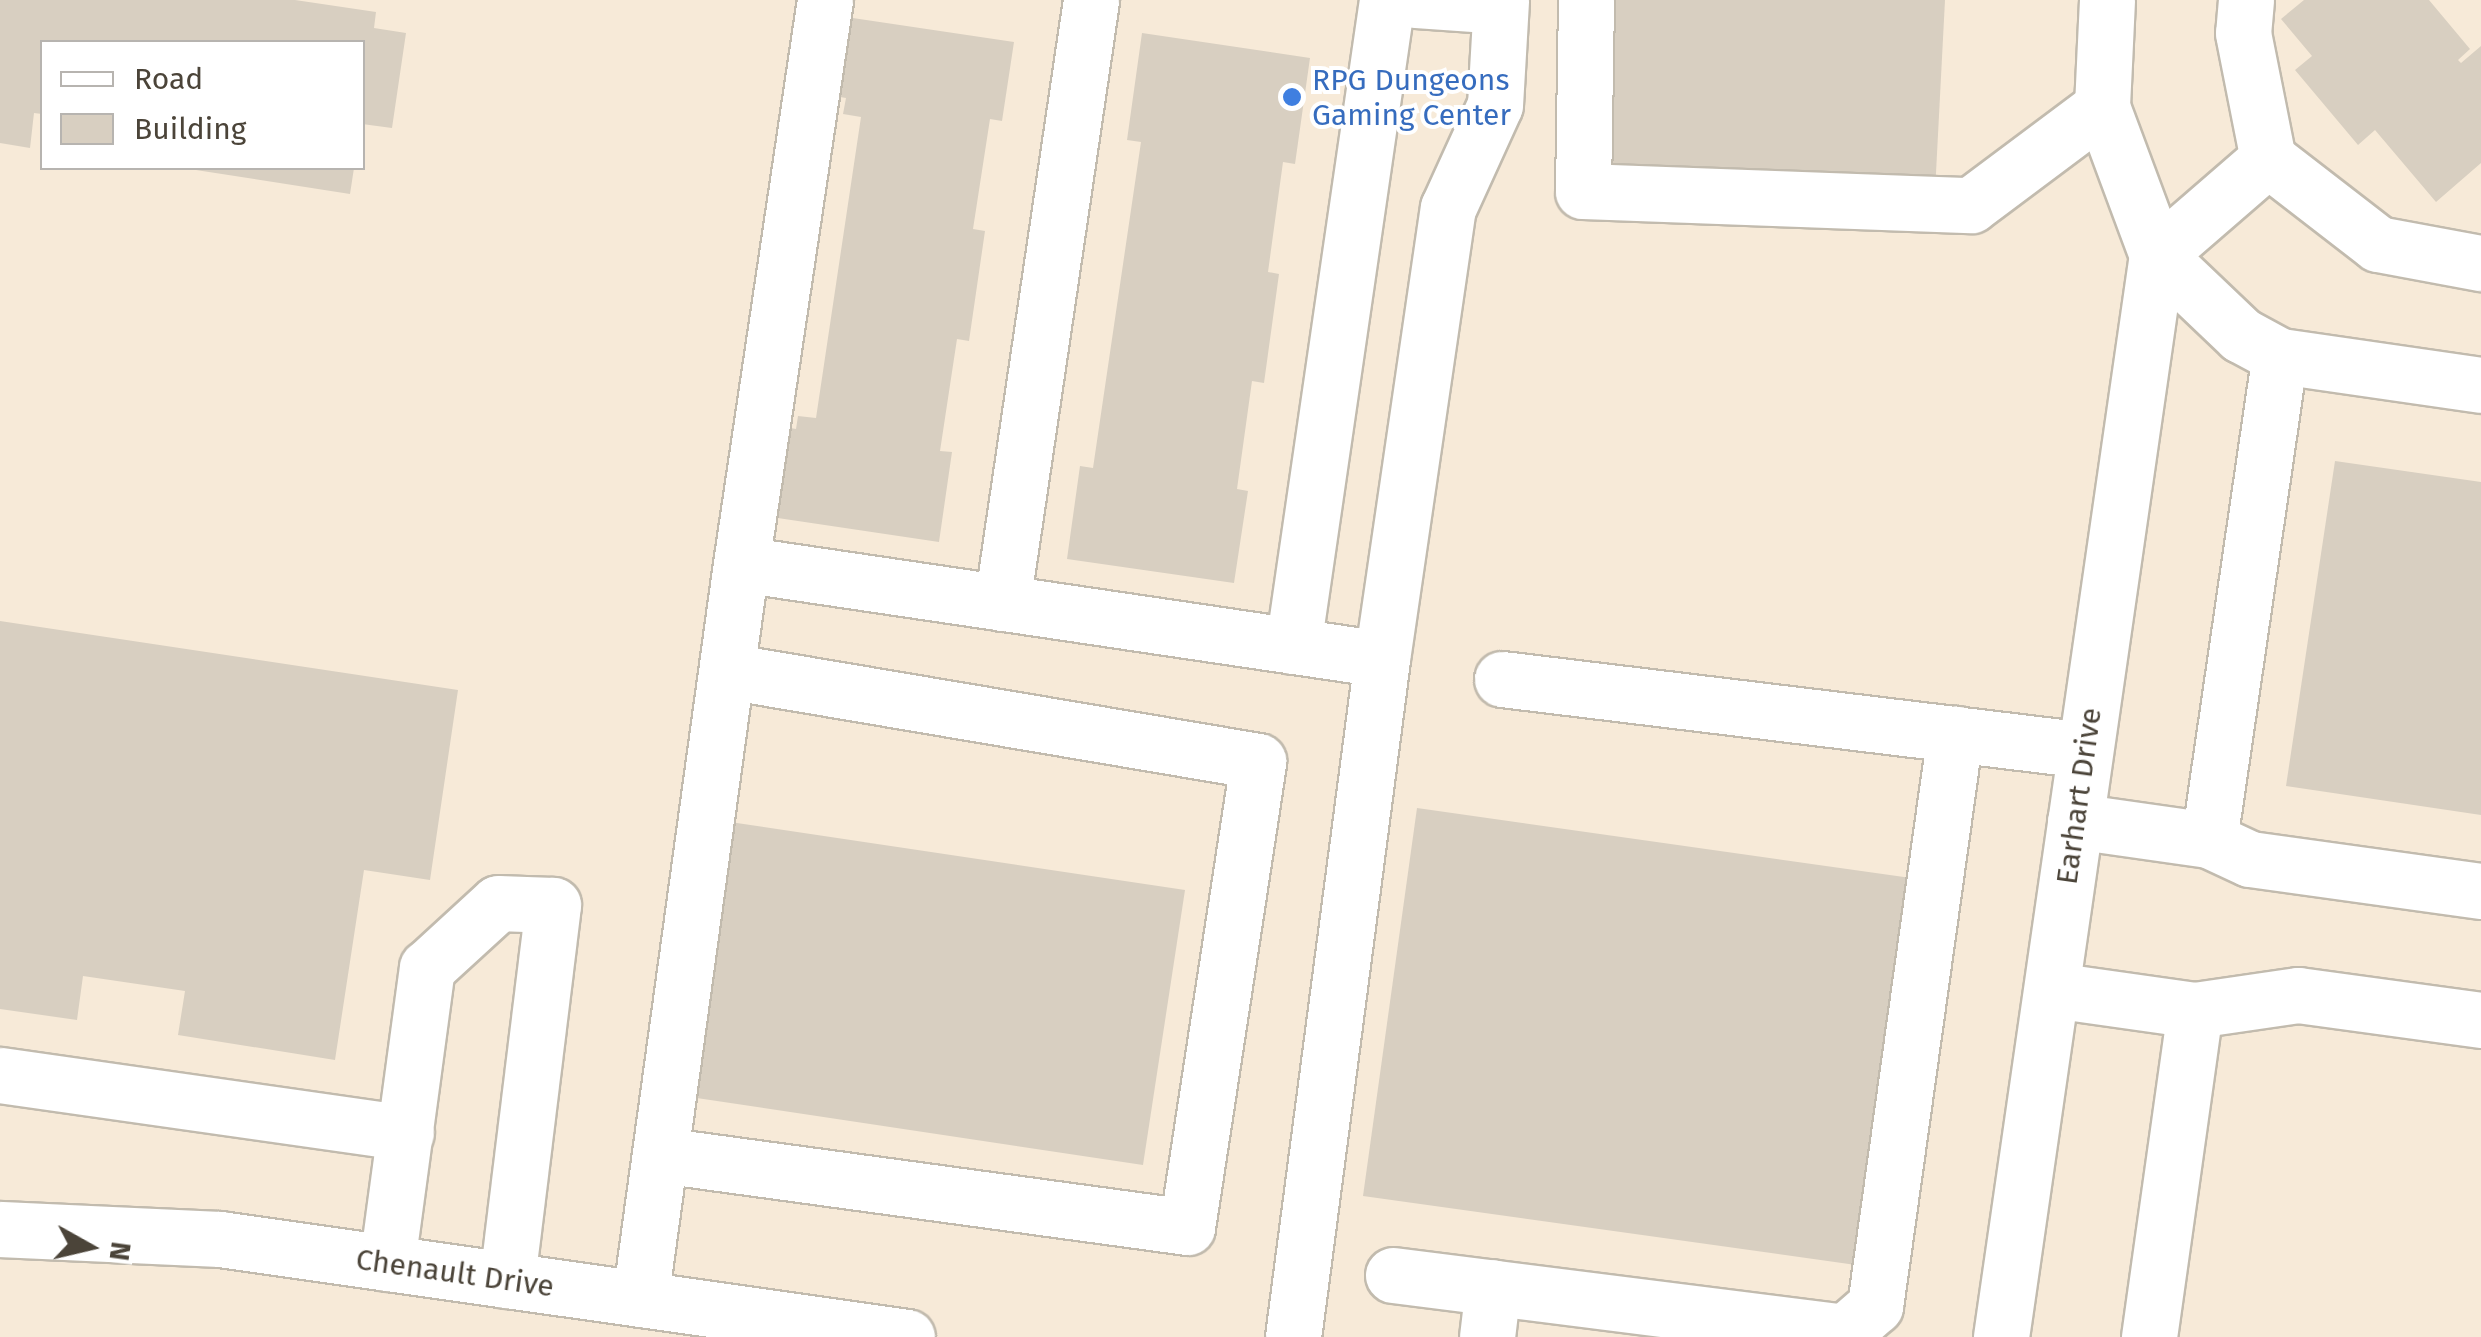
<!DOCTYPE html>
<style>
body{margin:0}
#map{position:relative;width:2481px;height:1337px;overflow:hidden;background:#f6f3ec;font-family:"Fira Sans",sans-serif}
div>[style]{position:absolute}
[style*='--x']{left:calc(var(--x)*1px);top:calc(var(--y)*1px);width:calc(var(--w)*1px);rotate:calc(var(--a)*1deg)}
.commercial>*{inset:0;background:#f7ead8}
.building>*{inset:0;background:#d8cfc1}
.roads{filter:drop-shadow(2px 0 #c2bbae) drop-shadow(-2px 0 #c2bbae) drop-shadow(0 2px #c2bbae) drop-shadow(0 -2px #c2bbae)}
.minor>*{height:55px;margin:-27.5px;padding:0 27.5px;transform-origin:27.5px;border-radius:27.5px;background:#fff}
.dots>*{width:28px;height:28px;translate:-50% -50%;box-sizing:border-box;border:5px solid #fff;border-radius:50%}
span{translate:-50% -50%;white-space:nowrap;text-align:center;line-height:1.15;-webkit-text-stroke:8px #fff;paint-order:stroke}
.shop-label{font-size:30px;color:#366cbe}
.left{translate:0 -50%;text-align:left}
.street-label{font-size:30px;color:#4b4439}
.legend{position:absolute;left:40px;top:40px;width:325px;height:130px;box-sizing:border-box;background:#fff;border:2px solid #b7b4b0;margin:0;padding:12px 18px;list-style:none;font-size:30px;color:#4b4439}
.legend li{display:flex;align-items:center;gap:20px;height:50px}
.legend b{width:50px;border:2px solid #b7b4b0}
.north{position:absolute;left:40px;top:1197px;width:100px;height:100px;-webkit-text-stroke:8px #fff;paint-order:stroke;rotate:98deg;font-size:28px;font-weight:700;line-height:40px;text-align:center;color:#4b4439}
.north::after{content:'';display:block;margin:auto;width:35px;height:45px;background:#4b4439;clip-path:polygon(50% 0,100% 100%,50% 72%,0 100%)}
</style>
<div id="map">
<div class="commercial">
<div style="clip-path:polygon(evenodd,0 0,2481px 0,2481px 1337px,0 1337px,0 0,42px 42px,362px 42px,362px 168px,42px 168px,42px 42px)"></div>
</div>
<div class="building">
<div style="clip-path:polygon(0 0,295px 0,376px 12px,374px 28px,406px 33px,392px 128px,362px 124px,362px 42px,42px 42px,42px 114px,34px 113px,30px 148px,0 143px)"></div>
<div style="clip-path:polygon(1605px 0,1945px 0,1935px 192px,1596px 175px)"></div>
<div style="clip-path:polygon(2304px 0,2429px 0,2470px 49px,2458px 60px,2461px 63px,2481px 46px,2481px 163px,2436px 202px,2375px 130px,2358px 145px,2295px 70px,2312px 56px,2281px 19px)"></div>
<div style="clip-path:polygon(846px 17px,1014px 42px,1002px 121px,990px 119px,973px 229px,985px 231px,969px 341px,957px 339px,940px 451px,952px 452px,939px 542px,771px 517px,784px 427px,796px 429px,798px 416px,816px 418px,861px 117px,843px 114px,846px 98px,834px 96px)"></div>
<div style="clip-path:polygon(1142px 33px,1310px 58px,1295px 164px,1283px 162px,1268px 272px,1279px 274px,1264px 383px,1252px 381px,1237px 489px,1248px 491px,1234px 583px,1067px 559px,1080px 466px,1093px 468px,1141px 142px,1127px 140px)"></div>
<div style="clip-path:polygon(183px 168px,354px 168px,350px 194px)"></div>
<div style="clip-path:polygon(2335px 461px,2481px 482px,2481px 815px,2286px 786px)"></div>
<div style="clip-path:polygon(0 621px,458px 690px,430px 880px,364px 870px,335px 1060px,178px 1035px,185px 991px,83px 976px,77px 1020px,0 1009px)"></div>
<div style="clip-path:polygon(1417px 808px,1911px 878px,1856px 1265px,1363px 1196px)"></div>
<div style="clip-path:polygon(730px 822px,1185px 890px,1143px 1165px,690px 1097px)"></div>
</div>
<div class="roads">
<div class="minor">
<div style="--x:1415;--y:0;--w:85;--a:4"></div>
<div style="--x:1586;--y:0;--w:191;--a:90.9"></div>
<div style="--x:1583;--y:191;--w:388;--a:2.1"></div>
<div style="--x:1971;--y:205;--w:164;--a:-36.8"></div>
<div style="--x:2107;--y:0;--w:107;--a:92.7"></div>
<div style="--x:2102;--y:107;--w:158;--a:69.6"></div>
<div style="--x:2157;--y:255;--w:116;--a:43.6"></div>
<div style="--x:2241;--y:335;--w:44;--a:28.3"></div>
<div style="--x:2280;--y:356;--w:203;--a:8.2"></div>
<div style="--x:2246;--y:0;--w:33;--a:95"></div>
<div style="--x:2243;--y:33;--w:128;--a:78.8"></div>
<div style="--x:2157;--y:255;--w:147;--a:-40.9"></div>
<div style="--x:2268;--y:159;--w:139;--a:37.7"></div>
<div style="--x:2378;--y:244;--w:105;--a:10.5"></div>
<div style="--x:741;--y:564;--w:570;--a:-81.53"></div>
<div style="--x:1002;--y:603;--w:610;--a:-81.6"></div>
<div style="--x:1293;--y:646;--w:653;--a:-81.72"></div>
<div style="--x:1382;--y:659;--w:456;--a:-81.7"></div>
<div style="--x:1448;--y:208;--w:113;--a:-65.5"></div>
<div style="--x:1495;--y:105;--w:105;--a:-86.7"></div>
<div style="--x:1502;--y:679;--w:587;--a:6.94"></div>
<div style="--x:2075;--y:821;--w:135;--a:8.1"></div>
<div style="--x:2209;--y:840;--w:45;--a:24.9"></div>
<div style="--x:2250;--y:859;--w:233;--a:7.9"></div>
<div style="--x:2209;--y:840;--w:489;--a:-81.7"></div>
<div style="--x:2053;--y:990;--w:143;--a:8"></div>
<div style="--x:2195;--y:1010;--w:104;--a:-8.3"></div>
<div style="--x:2298;--y:995;--w:185;--a:7.8"></div>
<div style="--x:0;--y:1075;--w:410;--a:8.1"></div>
<div style="--x:661;--y:1155;--w:531;--a:7.79"></div>
<div style="--x:1187;--y:1227;--w:471;--a:-81.3"></div>
<div style="--x:1258;--y:761;--w:539;--a:-170.38"></div>
<div style="--x:0;--y:1229;--w:220;--a:2.6"></div>
<div style="--x:220;--y:1239;--w:694;--a:8.12"></div>
<div style="--x:387;--y:1263;--w:298;--a:-82.3"></div>
<div style="--x:427;--y:968;--w:96;--a:-42.5"></div>
<div style="--x:498;--y:903;--w:55;--a:2.1"></div>
<div style="--x:553;--y:905;--w:378;--a:97"></div>
<div style="--x:1393;--y:1275;--w:456;--a:7.2"></div>
<div style="--x:1845;--y:1332;--w:40;--a:-41"></div>
<div style="--x:1875;--y:1306;--w:578;--a:-82.04"></div>
<div style="--x:640;--y:1299;--w:742;--a:-82.18"></div>
<div style="--x:741;--y:564;--w:648;--a:8.43"></div>
<div style="--x:1382;--y:659;--w:684;--a:97.48"></div>
<div style="--x:1487;--y:1337;--w:50;--a:-83.2"></div>
<div style="--x:2001;--y:1337;--w:1093;--a:-81.8"></div>
<div style="--x:2149;--y:1337;--w:330;--a:-82"></div>
</div>
</div>
<div class="dots">
<div style="left:1292px;top:97px;background:#3f7fe0"></div>
</div>
<div class="shop-label">
<span class="left" style="left:1312px;top:97px">RPG Dungeons<br>Gaming Center</span>
</div>
<div class="street-label">
<span style="left:2079px;top:796px;rotate:-82deg">Earhart Drive</span>
<span style="left:455px;top:1273px;rotate:8deg">Chenault Drive</span>
</div>
<ul class="legend">
<li><b style="height:12px;background:#fff"></b>Road</li>
<li><b style="height:28px;background:#d8cfc1"></b>Building</li>
</ul>
<div class="north">N</div>
</div>
